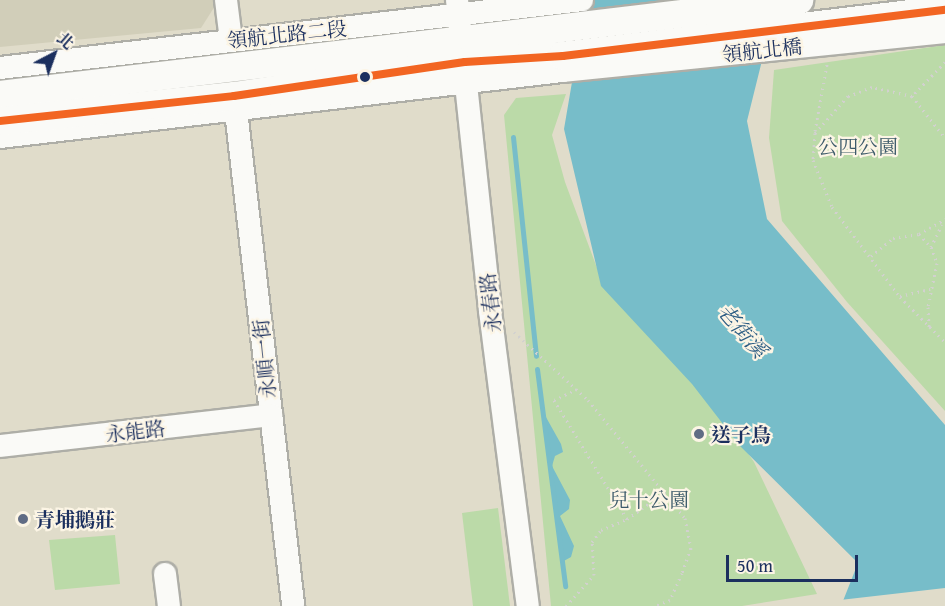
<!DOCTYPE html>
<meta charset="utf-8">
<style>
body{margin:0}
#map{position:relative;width:945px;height:606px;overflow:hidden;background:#e0dcca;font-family:"Gentium Book Plus","Noto Serif TC",serif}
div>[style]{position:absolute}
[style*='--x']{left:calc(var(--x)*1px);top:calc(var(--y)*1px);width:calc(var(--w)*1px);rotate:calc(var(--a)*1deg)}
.built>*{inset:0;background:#d1ceb9}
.green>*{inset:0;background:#bbdaa8}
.water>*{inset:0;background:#77bdc9}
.pier>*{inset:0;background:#e0dcca}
.stream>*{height:5px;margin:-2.5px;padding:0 2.5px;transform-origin:2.5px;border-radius:2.5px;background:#77bdc9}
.path>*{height:3px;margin-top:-1.5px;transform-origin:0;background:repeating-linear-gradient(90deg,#d2d1cf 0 1.5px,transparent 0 6px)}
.roads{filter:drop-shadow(2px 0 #aeaea7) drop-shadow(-2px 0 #aeaea7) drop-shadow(0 2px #aeaea7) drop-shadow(0 -2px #aeaea7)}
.minor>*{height:22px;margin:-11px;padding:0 11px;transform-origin:11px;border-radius:11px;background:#fafaf7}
.major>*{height:28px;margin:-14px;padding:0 14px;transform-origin:14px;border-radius:14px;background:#fafaf7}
.bus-1>*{height:8px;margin:-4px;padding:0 4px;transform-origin:4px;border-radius:4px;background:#f26522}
.dots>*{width:16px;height:16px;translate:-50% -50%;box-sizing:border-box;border:3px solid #fcf5e5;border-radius:50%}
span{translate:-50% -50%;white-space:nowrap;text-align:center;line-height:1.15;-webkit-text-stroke:4.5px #fcf5e5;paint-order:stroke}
.street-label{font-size:20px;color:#1b2f5e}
.park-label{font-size:20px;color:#3c5a6a}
.poi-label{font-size:20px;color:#1b2f5e;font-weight:700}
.left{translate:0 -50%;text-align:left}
.water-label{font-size:21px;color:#2b5c83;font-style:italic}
.north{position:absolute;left:24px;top:24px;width:60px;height:60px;-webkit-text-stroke:4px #fcf5e5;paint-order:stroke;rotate:41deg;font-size:16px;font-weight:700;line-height:24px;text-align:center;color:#1b2f5e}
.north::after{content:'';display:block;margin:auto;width:21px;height:27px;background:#1b2f5e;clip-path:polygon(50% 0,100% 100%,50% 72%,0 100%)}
.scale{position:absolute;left:726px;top:555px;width:132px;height:27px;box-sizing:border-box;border:3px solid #1b2f5e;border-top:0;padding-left:8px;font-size:18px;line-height:21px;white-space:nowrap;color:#1b2f5e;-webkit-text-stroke:4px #fcf5e5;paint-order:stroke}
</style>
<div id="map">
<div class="built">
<div style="clip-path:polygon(0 0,214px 0,215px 6px,201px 28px,0 47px)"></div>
</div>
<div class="green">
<div style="clip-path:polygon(945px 45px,945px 411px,847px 302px,782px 221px,769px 138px,774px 70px)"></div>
<div style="clip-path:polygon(566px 94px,552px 135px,565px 182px,603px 284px,720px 412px,754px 462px,817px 594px,742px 606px,551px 606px,504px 115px,516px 98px)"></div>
<div style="clip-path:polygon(498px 508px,510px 606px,473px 606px,462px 513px)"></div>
<div style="clip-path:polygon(115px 535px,120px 584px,55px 590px,49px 540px)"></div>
</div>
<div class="water">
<div style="clip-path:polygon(586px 0,777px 0,747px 121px,767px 219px,945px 425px,945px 606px,841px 606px,858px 563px,740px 446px,692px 384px,601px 286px,564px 129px)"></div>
<div style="clip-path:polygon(542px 410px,561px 444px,563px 452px,555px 456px,552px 466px,570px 500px,569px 509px,560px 516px,574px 546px,571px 557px,562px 562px)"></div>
</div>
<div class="pier">
<div style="clip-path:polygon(945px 588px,945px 606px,838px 606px,840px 600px)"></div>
</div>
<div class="stream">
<div style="--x:513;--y:137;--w:220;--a:84"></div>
<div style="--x:537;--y:369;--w:219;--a:82.6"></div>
</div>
<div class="path">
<div style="--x:945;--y:62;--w:47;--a:134.1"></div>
<div style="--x:912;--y:96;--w:41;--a:-167.3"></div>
<div style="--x:872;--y:87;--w:26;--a:159"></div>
<div style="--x:848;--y:96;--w:50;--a:131.7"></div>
<div style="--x:815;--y:133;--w:27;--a:94"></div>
<div style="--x:813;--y:160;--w:51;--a:68"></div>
<div style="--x:832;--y:207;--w:113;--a:52.9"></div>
<div style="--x:900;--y:297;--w:64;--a:45"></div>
<div style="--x:912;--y:96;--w:53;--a:51.8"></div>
<div style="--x:815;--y:131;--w:68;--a:-79.8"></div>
<div style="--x:919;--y:234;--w:18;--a:47"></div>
<div style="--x:931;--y:247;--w:17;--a:69"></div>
<div style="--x:937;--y:263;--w:45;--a:101.6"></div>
<div style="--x:928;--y:307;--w:20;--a:87"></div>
<div style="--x:931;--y:247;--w:25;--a:-64"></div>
<div style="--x:871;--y:256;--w:28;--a:-39"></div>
<div style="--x:893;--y:238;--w:26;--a:-9"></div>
<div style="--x:919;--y:234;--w:30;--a:-30"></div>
<div style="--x:900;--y:296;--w:31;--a:-13"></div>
<div style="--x:514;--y:332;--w:100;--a:42.6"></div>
<div style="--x:588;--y:400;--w:153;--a:50.6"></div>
<div style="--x:685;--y:518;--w:31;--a:79"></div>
<div style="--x:691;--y:548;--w:27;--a:110"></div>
<div style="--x:682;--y:573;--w:30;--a:114"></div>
<div style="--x:670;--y:600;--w:16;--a:158"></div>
<div style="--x:577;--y:389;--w:25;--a:154"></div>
<div style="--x:554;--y:400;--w:140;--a:58.5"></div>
<div style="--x:566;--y:606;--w:42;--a:-47.9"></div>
<div style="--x:594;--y:575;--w:33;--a:-93"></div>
<div style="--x:592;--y:542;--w:15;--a:-53"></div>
<div style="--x:601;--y:530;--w:28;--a:-23"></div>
<div style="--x:627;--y:519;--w:47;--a:-35.4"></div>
</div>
<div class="roads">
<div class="minor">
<div style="--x:226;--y:0;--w:40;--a:82.9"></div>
<div style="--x:457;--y:0;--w:313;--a:83.9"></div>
<div style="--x:490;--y:311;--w:297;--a:82.7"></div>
<div style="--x:0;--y:68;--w:586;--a:-6.66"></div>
<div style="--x:236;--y:111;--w:498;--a:83.4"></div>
<div style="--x:0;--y:137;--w:566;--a:-6.7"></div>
<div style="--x:562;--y:71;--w:385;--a:-5.8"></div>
<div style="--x:0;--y:446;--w:273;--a:-6.5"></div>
<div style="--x:165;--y:574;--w:32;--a:83"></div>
</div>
<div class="major">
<div style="--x:0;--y:95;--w:805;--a:-6.78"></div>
<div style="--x:0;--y:121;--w:235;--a:-6.1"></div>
<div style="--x:234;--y:96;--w:233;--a:-8.4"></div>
<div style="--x:465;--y:62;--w:98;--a:-3.5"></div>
<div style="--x:563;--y:56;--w:385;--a:-6.9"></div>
</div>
</div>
<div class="bus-1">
<div style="--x:0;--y:121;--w:235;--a:-6.1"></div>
<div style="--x:234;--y:96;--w:233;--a:-8.4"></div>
<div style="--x:465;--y:62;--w:98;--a:-3.5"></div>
<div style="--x:563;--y:56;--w:385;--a:-6.9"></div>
</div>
<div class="dots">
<div style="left:365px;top:77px;background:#1b2f5e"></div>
<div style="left:699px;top:434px;background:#606c84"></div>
<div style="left:23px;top:519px;background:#606c84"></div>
</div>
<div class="street-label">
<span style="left:287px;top:34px;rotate:-6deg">領航北路二段</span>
<span style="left:762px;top:50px;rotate:-6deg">領航北橋</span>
<span style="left:490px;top:303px;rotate:-97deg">永春路</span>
<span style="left:264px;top:359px;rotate:-96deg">永順一街</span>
<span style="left:135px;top:431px;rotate:-7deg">永能路</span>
</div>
<div class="park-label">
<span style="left:858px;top:146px">公四公園</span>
<span style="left:649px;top:499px">兒十公園</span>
</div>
<div class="poi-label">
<span class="left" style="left:711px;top:434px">送子鳥</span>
<span class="left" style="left:35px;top:519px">青埔鵝莊</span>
</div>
<div class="water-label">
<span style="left:742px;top:331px;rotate:49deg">老街溪</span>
</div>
<div class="north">北</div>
<div class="scale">50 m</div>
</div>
